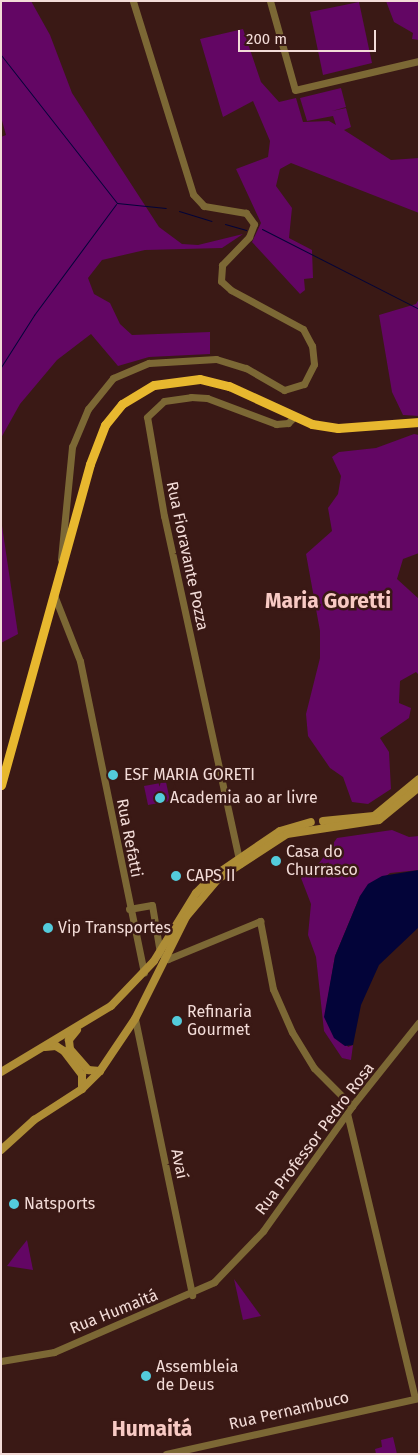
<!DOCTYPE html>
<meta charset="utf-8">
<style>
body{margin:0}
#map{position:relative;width:420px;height:1455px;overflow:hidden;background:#3a1915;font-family:"Fira Sans",sans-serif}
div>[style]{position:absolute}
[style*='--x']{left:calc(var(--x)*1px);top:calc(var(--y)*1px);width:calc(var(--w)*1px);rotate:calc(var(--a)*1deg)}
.green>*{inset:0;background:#630664}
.water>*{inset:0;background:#030439}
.stream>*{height:1px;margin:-0.5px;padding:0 0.5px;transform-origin:0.5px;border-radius:0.5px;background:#030439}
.tertiary>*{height:7px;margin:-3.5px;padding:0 3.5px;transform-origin:3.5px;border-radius:3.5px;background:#7c6835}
.secondary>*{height:8px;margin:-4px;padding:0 4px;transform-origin:4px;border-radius:4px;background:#ae8d36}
.trunk>*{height:9px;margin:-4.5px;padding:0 4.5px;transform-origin:4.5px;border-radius:4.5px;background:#e8b82f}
.dots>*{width:14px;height:14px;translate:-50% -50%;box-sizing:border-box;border:2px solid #3a1915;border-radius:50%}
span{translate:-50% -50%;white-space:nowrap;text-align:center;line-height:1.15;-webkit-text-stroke:5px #3a1915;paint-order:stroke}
.street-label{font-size:16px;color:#f3dcd8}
.poi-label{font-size:16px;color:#f3dcd8}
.left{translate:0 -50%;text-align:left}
.district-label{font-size:21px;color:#f8cac4;font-weight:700}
.frame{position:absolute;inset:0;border:2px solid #f3dcd8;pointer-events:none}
.scale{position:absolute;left:238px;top:30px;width:138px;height:22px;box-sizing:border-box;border:2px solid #f3dcd8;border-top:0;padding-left:6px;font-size:15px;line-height:18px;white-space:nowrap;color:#f3dcd8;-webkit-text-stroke:4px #3a1915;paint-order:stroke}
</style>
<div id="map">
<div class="green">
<div style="clip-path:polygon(1px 1px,31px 1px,50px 35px,72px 93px,159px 227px,182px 244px,198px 245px,243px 234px,222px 248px,145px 250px,102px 260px,88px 278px,94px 294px,110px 303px,120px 324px,132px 335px,210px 332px,210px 354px,149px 357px,118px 366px,91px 334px,57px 360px,20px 404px,1px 438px,1px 137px,6px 135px,1px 117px)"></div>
<div style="clip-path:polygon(386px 1px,419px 1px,419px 40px,412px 39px,413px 33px,394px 22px)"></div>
<div style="clip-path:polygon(359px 2px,372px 63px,323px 75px,310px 12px)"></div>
<div style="clip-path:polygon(243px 29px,261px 82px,279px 102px,296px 98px,303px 122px,329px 121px,336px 125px,333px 116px,307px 121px,300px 98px,341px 88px,346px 107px,332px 111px,346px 108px,351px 127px,344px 130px,391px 160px,419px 158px,419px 213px,291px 163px,280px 169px,276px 186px,292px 208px,289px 238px,312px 250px,313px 278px,304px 279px,305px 290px,300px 294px,252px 242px,261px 223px,236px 169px,268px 157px,270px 141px,253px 101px,223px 117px,200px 39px)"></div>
<div style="clip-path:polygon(419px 299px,419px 416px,403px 415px,392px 392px,379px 315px,416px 304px)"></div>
<div style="clip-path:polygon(414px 434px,419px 435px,419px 553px,403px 559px,397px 579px,419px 599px,419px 675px,416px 672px,400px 681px,399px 703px,411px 708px,409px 718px,380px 738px,389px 752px,391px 789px,368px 804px,352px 802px,343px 777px,330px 768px,308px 736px,306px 714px,320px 658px,320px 631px,306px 554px,332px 531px,328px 508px,338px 494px,341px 476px,332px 457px,339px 452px,376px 448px)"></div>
<div style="clip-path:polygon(1px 519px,18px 634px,1px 643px)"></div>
<div style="clip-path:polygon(166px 782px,170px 801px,148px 805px,144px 786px)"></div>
<div style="clip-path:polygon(392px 830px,409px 837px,419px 836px,419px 870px,390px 873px,360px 896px,335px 956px,326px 1009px,348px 1047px,353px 1045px,351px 1060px,342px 1058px,324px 1031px,316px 957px,308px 935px,311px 904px,301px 878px,320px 862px,337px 838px)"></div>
<div style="clip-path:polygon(27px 1240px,33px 1270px,7px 1266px,19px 1250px)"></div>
<div style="clip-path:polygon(234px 1279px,261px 1316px,243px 1320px)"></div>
<div style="clip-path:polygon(393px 1437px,397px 1454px,376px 1454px,375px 1449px,382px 1447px,381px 1440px)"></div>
</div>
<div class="water">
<div style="clip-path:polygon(419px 870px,419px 927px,379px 965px,361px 1005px,353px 1045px,345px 1046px,334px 1038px,324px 1017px,335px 956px,360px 896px,368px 884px,382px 876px)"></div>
</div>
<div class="stream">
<div style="--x:1;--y:55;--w:188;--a:51.9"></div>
<div style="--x:117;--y:203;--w:49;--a:5.8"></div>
<div style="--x:179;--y:211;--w:34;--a:17"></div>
<div style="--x:225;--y:224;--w:22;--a:16"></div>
<div style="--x:262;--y:229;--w:176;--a:27"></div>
<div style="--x:1;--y:367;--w:62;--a:-57.6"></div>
<div style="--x:34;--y:315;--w:138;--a:-53.5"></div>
</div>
<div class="tertiary">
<div style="--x:270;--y:1;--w:92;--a:74.3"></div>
<div style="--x:295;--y:90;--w:127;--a:-13.2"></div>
<div style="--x:61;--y:559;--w:113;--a:-84.4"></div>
<div style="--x:72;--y:447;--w:41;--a:-67.2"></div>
<div style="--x:88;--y:409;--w:40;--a:-51"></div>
<div style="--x:113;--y:378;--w:39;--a:-23"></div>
<div style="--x:149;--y:363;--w:67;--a:-3.4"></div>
<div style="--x:216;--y:359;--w:31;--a:17"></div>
<div style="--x:246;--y:368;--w:44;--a:30.1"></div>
<div style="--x:284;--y:390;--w:21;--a:-17"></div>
<div style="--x:304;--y:384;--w:22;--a:-63"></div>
<div style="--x:314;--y:364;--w:18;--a:-96"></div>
<div style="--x:312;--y:346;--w:19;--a:-118"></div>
<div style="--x:303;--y:329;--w:82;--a:-151.6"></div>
<div style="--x:231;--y:290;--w:13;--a:-138"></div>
<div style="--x:221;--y:281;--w:16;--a:-86"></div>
<div style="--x:222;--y:265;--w:39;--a:-46"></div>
<div style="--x:249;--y:237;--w:14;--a:-69"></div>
<div style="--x:254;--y:224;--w:14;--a:-126"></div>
<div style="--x:246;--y:213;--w:43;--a:-170.5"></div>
<div style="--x:204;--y:206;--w:16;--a:-133"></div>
<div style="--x:193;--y:194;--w:202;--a:-107.3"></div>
<div style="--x:54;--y:595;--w:71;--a:68.5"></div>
<div style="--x:80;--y:661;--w:318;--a:78.4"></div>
<div style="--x:240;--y:864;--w:356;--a:-102.3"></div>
<div style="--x:164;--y:516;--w:100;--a:-99.7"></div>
<div style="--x:147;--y:417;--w:23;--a:-43"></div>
<div style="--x:164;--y:401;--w:27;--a:-8"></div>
<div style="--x:191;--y:397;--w:16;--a:4"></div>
<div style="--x:207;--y:398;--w:74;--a:20.6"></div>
<div style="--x:276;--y:424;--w:12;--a:-5"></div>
<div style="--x:288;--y:423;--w:8;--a:-45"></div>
<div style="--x:129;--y:909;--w:23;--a:-10"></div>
<div style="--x:152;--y:905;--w:49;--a:80.5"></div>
<div style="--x:160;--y:953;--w:10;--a:37"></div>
<div style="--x:168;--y:959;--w:100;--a:-22.4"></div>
<div style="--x:260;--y:921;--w:69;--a:79.2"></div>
<div style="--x:273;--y:989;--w:47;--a:66.2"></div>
<div style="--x:292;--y:1032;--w:42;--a:58.6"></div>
<div style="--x:314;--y:1068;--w:54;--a:45"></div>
<div style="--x:135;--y:1019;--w:282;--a:78.3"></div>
<div style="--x:347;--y:1113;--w:293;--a:76.6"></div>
<div style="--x:1;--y:1361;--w:54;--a:-9.6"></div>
<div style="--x:54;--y:1352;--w:175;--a:-23.6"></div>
<div style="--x:214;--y:1282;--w:71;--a:-46.1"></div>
<div style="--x:263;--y:1231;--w:153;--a:-54.5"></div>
<div style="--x:352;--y:1106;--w:107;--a:-51.4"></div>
<div style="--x:166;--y:1454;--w:259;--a:-12.5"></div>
</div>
<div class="secondary">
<div style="--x:323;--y:821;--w:51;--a:-5.6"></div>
<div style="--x:374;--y:816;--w:58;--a:-39.4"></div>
<div style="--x:77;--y:1030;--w:13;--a:129"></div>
<div style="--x:69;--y:1040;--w:9;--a:84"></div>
<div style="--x:70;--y:1049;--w:28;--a:49"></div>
<div style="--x:88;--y:1070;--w:12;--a:5"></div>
<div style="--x:45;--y:1047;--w:11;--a:-5"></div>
<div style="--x:56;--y:1046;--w:9;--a:32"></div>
<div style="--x:64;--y:1051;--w:30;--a:53"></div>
<div style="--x:82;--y:1075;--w:14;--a:90"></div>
<div style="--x:1;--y:1072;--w:128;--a:-31"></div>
<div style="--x:111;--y:1006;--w:62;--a:-46.3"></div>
<div style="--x:154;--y:961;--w:80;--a:-58.3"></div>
<div style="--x:196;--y:893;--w:21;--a:-45"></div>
<div style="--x:211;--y:878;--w:83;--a:-34.3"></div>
<div style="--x:280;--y:831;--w:32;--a:-16"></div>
<div style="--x:1;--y:1150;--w:45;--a:-42.3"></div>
<div style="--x:34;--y:1120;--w:57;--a:-32.9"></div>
<div style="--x:82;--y:1089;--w:25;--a:-45"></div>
<div style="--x:100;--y:1071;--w:63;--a:-56.1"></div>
<div style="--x:135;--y:1019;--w:114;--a:-63.4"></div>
<div style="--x:186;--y:917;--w:50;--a:-49.9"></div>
<div style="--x:218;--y:879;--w:82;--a:-33.1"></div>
<div style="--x:287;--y:834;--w:93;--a:-8.7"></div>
<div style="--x:379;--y:820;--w:52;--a:-39.5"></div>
</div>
<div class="trunk">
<div style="--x:1;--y:785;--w:333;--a:-74.5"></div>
<div style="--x:90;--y:464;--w:42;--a:-69"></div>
<div style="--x:105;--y:425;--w:27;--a:-51"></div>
<div style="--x:122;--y:404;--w:37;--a:-31"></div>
<div style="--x:154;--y:385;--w:46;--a:-7.4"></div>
<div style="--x:200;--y:379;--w:30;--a:14"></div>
<div style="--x:229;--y:386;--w:91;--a:24.6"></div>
<div style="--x:312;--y:424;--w:26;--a:9"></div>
<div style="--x:338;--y:428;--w:81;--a:-4.2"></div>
</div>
<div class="dots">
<div style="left:113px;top:775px;background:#53cbdb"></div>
<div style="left:160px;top:798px;background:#53cbdb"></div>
<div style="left:276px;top:861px;background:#53cbdb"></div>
<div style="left:176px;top:876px;background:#53cbdb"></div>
<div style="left:48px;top:928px;background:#53cbdb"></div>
<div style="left:177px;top:1021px;background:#53cbdb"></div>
<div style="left:14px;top:1204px;background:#53cbdb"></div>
<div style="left:146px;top:1376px;background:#53cbdb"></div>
</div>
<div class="street-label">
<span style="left:187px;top:556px;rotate:78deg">Rua Fioravante Pozza</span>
<span style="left:129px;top:838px;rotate:79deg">Rua Refatti</span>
<span style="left:315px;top:1139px;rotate:-53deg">Rua Professor Pedro Rosa</span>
<span style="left:179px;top:1164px;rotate:78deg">Avaí</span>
<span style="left:114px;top:1312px;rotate:-22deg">Rua Humaitá</span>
<span style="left:289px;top:1411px;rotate:-13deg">Rua Pernambuco</span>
</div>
<div class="poi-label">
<span class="left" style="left:124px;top:775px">ESF MARIA GORETI</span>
<span class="left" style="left:170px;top:798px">Academia ao ar livre</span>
<span class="left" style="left:286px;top:861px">Casa do<br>Churrasco</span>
<span class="left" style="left:186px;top:876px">CAPS II</span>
<span class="left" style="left:58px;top:928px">Vip Transportes</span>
<span class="left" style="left:187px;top:1021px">Refinaria<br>Gourmet</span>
<span class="left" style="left:24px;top:1204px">Natsports</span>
<span class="left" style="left:156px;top:1376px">Assembleia<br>de Deus</span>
</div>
<div class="district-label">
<span style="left:328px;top:601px">Maria Goretti</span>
<span style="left:152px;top:1429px">Humaitá</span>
</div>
<div class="frame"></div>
<div class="scale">200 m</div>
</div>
